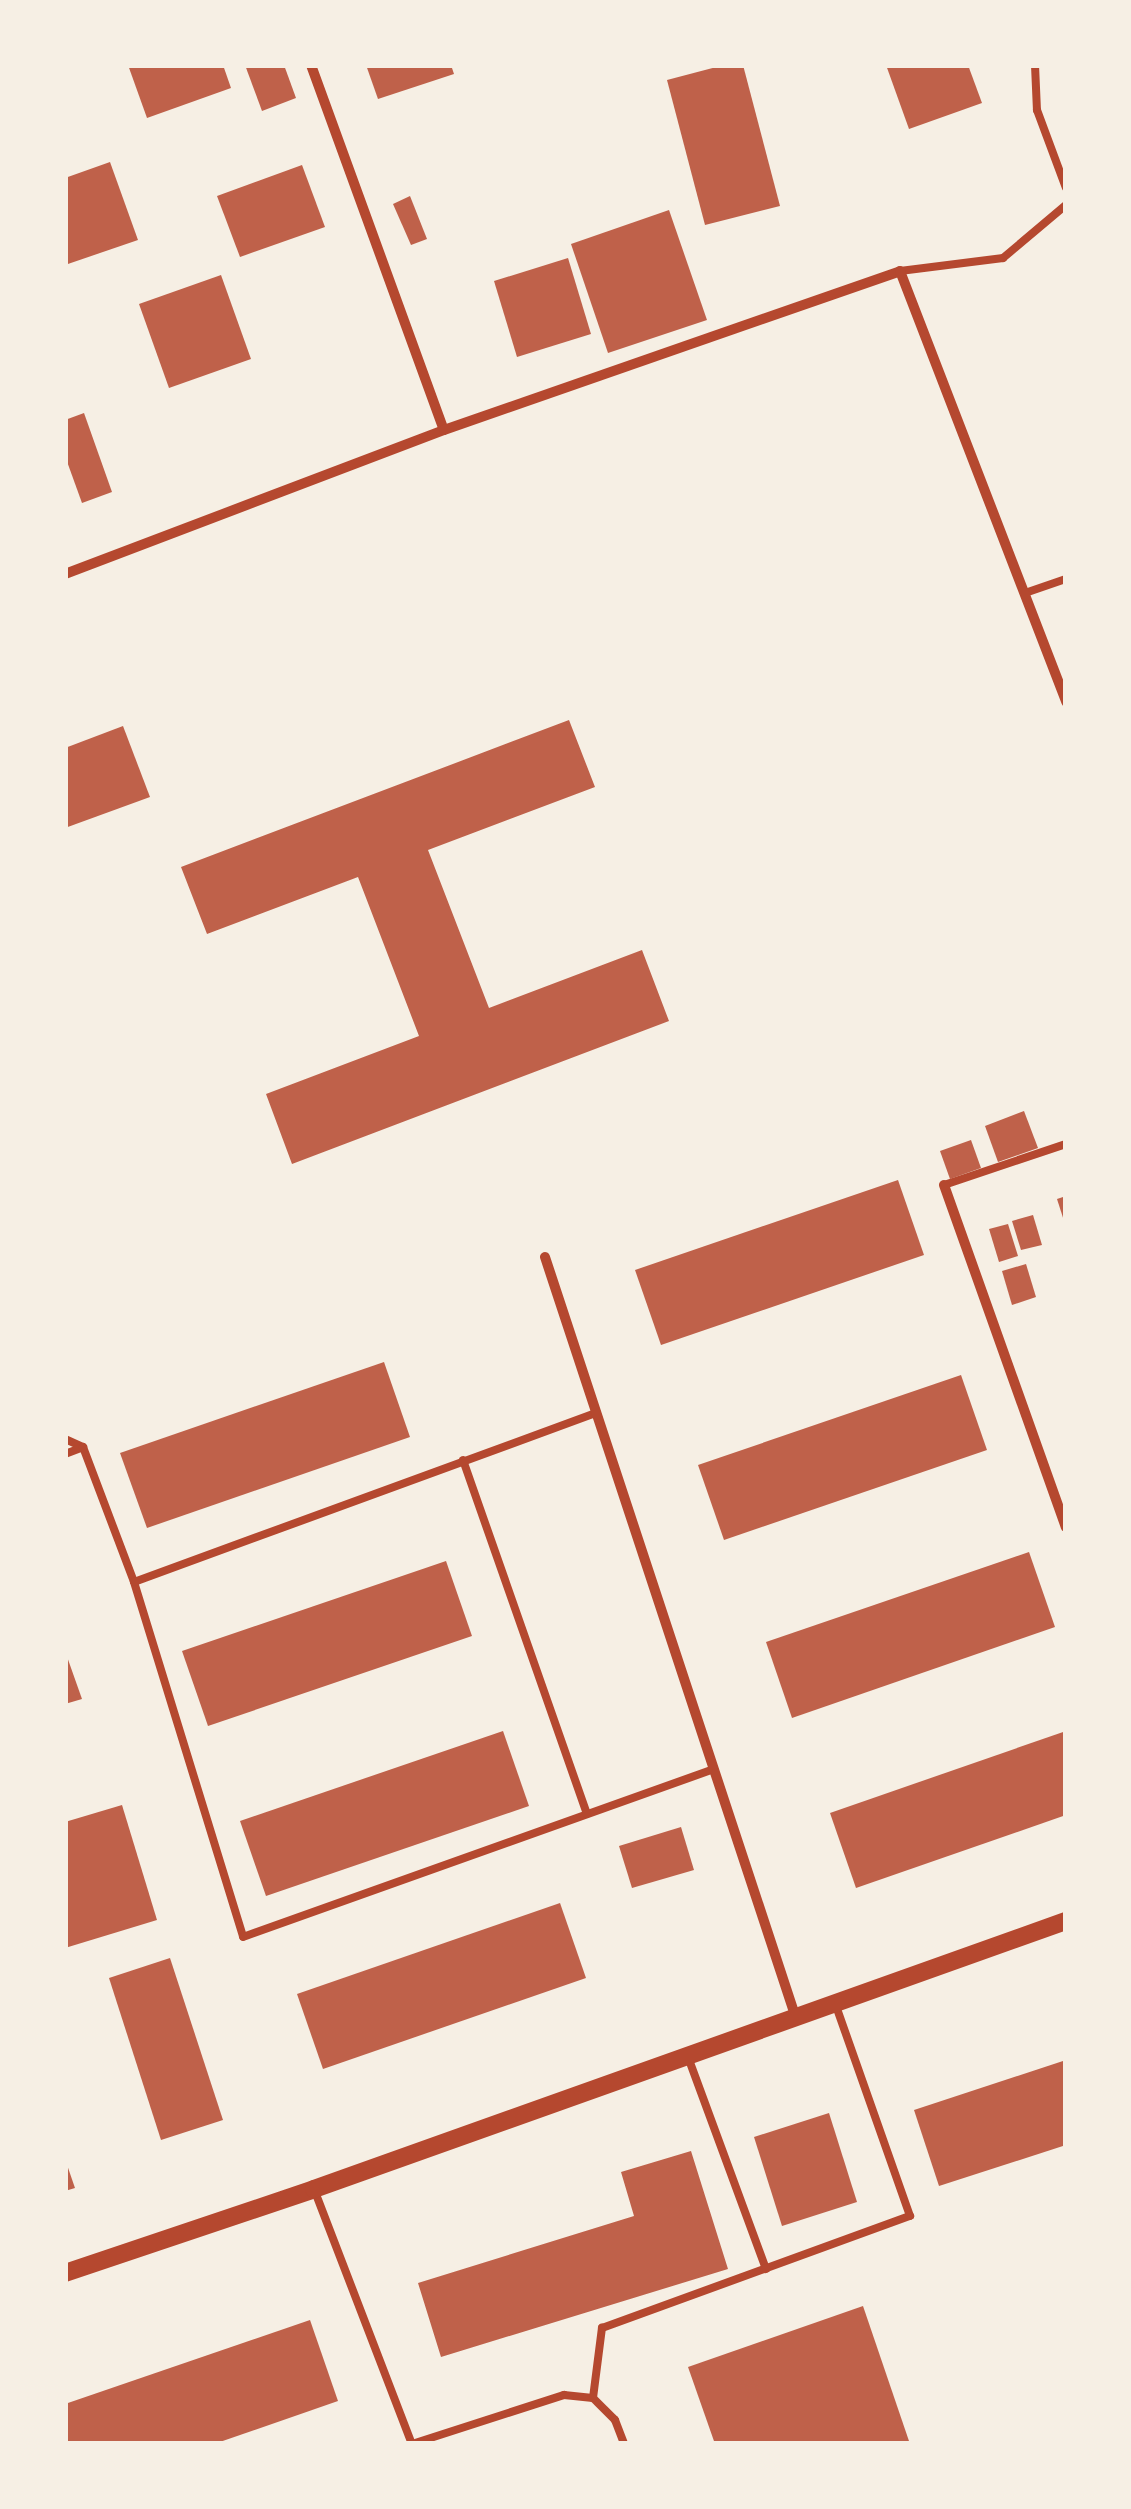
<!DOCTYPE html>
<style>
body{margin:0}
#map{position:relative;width:1131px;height:2509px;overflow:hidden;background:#f6efe4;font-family:Commissioner,sans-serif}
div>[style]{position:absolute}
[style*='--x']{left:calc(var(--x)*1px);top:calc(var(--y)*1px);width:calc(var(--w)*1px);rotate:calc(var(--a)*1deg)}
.building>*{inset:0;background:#bf614a}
.service>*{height:8px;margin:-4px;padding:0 4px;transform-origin:4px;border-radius:4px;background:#b5482f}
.minor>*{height:10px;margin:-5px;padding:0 5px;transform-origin:5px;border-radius:5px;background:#b5482f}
.tertiary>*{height:18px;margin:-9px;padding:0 9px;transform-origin:9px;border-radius:9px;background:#b5482f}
span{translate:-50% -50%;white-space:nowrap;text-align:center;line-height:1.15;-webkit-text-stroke:10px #f6efe4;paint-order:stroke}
.frame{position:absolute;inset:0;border:68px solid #f6efe4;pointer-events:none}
</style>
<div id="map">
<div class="building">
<div style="clip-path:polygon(128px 65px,223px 65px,231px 88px,147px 118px)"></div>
<div style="clip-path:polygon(245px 65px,284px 65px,296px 98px,262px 111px)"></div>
<div style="clip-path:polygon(366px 65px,451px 65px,454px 74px,378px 99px)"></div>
<div style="clip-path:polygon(724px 65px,743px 65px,780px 206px,705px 225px,667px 80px)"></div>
<div style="clip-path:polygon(886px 65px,968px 65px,982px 103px,909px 129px)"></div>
<div style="clip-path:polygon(110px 162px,138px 240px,65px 265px,65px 178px)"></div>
<div style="clip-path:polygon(302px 165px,325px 227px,240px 257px,217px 196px)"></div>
<div style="clip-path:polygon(410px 196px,427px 239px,411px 245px,393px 204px)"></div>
<div style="clip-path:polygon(669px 210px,707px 320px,608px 353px,571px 244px)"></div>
<div style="clip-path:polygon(568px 258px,591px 334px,517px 357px,494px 281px)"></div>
<div style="clip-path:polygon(221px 275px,251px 359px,169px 388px,139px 304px)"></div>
<div style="clip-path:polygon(84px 413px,112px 492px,82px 503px,65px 456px,65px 420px)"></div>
<div style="clip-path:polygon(569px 720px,595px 787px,428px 850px,489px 1008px,642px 950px,669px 1021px,292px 1164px,266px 1094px,419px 1036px,358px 877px,207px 934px,181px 867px)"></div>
<div style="clip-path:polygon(123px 726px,150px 797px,65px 828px,65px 748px)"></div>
<div style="clip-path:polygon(1024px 1111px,1038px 1148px,998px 1162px,985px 1126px)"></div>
<div style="clip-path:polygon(971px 1140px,981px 1168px,950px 1179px,940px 1151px)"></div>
<div style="clip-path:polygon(898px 1180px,924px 1255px,661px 1345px,635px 1270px)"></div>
<div style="clip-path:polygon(1066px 1196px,1066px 1224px,1065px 1224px,1057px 1199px)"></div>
<div style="clip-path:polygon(1033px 1215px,1042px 1245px,1021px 1250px,1012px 1221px)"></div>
<div style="clip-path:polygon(1008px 1224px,1018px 1256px,999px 1262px,989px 1229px)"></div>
<div style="clip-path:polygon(1026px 1264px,1036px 1297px,1012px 1305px,1002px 1271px)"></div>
<div style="clip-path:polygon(384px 1362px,410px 1437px,147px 1528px,120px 1453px)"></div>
<div style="clip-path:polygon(961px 1375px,987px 1450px,724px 1540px,698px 1465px)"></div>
<div style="clip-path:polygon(1029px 1552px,1055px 1627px,792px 1718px,766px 1642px)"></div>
<div style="clip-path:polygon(446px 1561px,472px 1636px,208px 1726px,182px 1651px)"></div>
<div style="clip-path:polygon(65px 1651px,82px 1699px,65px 1704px)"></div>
<div style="clip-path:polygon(503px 1731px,529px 1806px,266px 1896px,240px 1821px)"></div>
<div style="clip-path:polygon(1066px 1731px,1066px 1815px,856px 1888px,830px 1813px)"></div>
<div style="clip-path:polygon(122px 1805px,157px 1920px,65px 1948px,65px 1822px)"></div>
<div style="clip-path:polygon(681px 1827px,694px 1870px,632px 1888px,619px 1846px)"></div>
<div style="clip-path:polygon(560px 1903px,586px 1978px,323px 2069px,297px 1994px)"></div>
<div style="clip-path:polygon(170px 1958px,223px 2120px,161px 2140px,109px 1978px)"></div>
<div style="clip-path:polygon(1066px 2060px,1066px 2145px,939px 2186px,914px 2110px)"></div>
<div style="clip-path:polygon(829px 2113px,857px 2202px,782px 2226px,754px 2137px)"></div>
<div style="clip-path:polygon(691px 2151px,728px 2269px,441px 2357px,418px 2283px,634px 2216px,621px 2172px)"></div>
<div style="clip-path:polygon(65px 2159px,75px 2188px,65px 2191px)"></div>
<div style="clip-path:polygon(863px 2306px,910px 2444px,715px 2444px,688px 2367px)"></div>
<div style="clip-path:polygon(310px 2320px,338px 2401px,214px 2444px,65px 2444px,65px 2404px)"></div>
</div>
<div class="service">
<div style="--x:1035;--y:65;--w:45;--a:87.5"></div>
<div style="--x:1037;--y:110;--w:83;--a:69.6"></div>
<div style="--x:900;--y:271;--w:104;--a:-7.2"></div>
<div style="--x:1003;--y:258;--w:82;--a:-40.1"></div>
<div style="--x:1025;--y:593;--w:43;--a:-18.9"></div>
<div style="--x:944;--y:1185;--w:129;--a:-18.6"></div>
<div style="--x:65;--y:1439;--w:20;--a:24"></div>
<div style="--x:65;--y:1454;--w:19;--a:-21"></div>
<div style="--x:83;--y:1447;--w:144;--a:69.3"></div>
<div style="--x:134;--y:1582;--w:371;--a:72.9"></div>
<div style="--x:243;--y:1937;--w:500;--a:-19.63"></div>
<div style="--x:463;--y:1460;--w:375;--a:70.7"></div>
<div style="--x:134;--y:1582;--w:493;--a:-20.1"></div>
<div style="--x:688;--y:2057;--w:226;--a:69.8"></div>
<div style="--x:314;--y:2189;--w:273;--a:69"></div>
<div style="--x:412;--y:2444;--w:160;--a:-17.9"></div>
<div style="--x:564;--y:2395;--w:29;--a:6"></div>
<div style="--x:593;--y:2398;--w:31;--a:45"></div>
<div style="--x:615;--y:2420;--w:26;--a:69"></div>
<div style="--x:593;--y:2398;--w:71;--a:-82.7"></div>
<div style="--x:602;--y:2328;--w:328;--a:-20"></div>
<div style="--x:910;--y:2216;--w:226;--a:-109.4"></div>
</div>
<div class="minor">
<div style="--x:311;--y:65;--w:388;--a:70"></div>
<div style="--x:65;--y:574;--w:405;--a:-20.8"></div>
<div style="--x:444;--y:430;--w:483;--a:-19.2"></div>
<div style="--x:900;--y:271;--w:462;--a:68.9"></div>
<div style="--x:944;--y:1185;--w:363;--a:70.4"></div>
<div style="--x:545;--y:1257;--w:801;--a:71.75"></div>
</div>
<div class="tertiary">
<div style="--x:65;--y:2273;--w:263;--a:-18.6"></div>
<div style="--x:314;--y:2189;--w:798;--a:-19.62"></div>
</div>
<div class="frame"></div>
</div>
